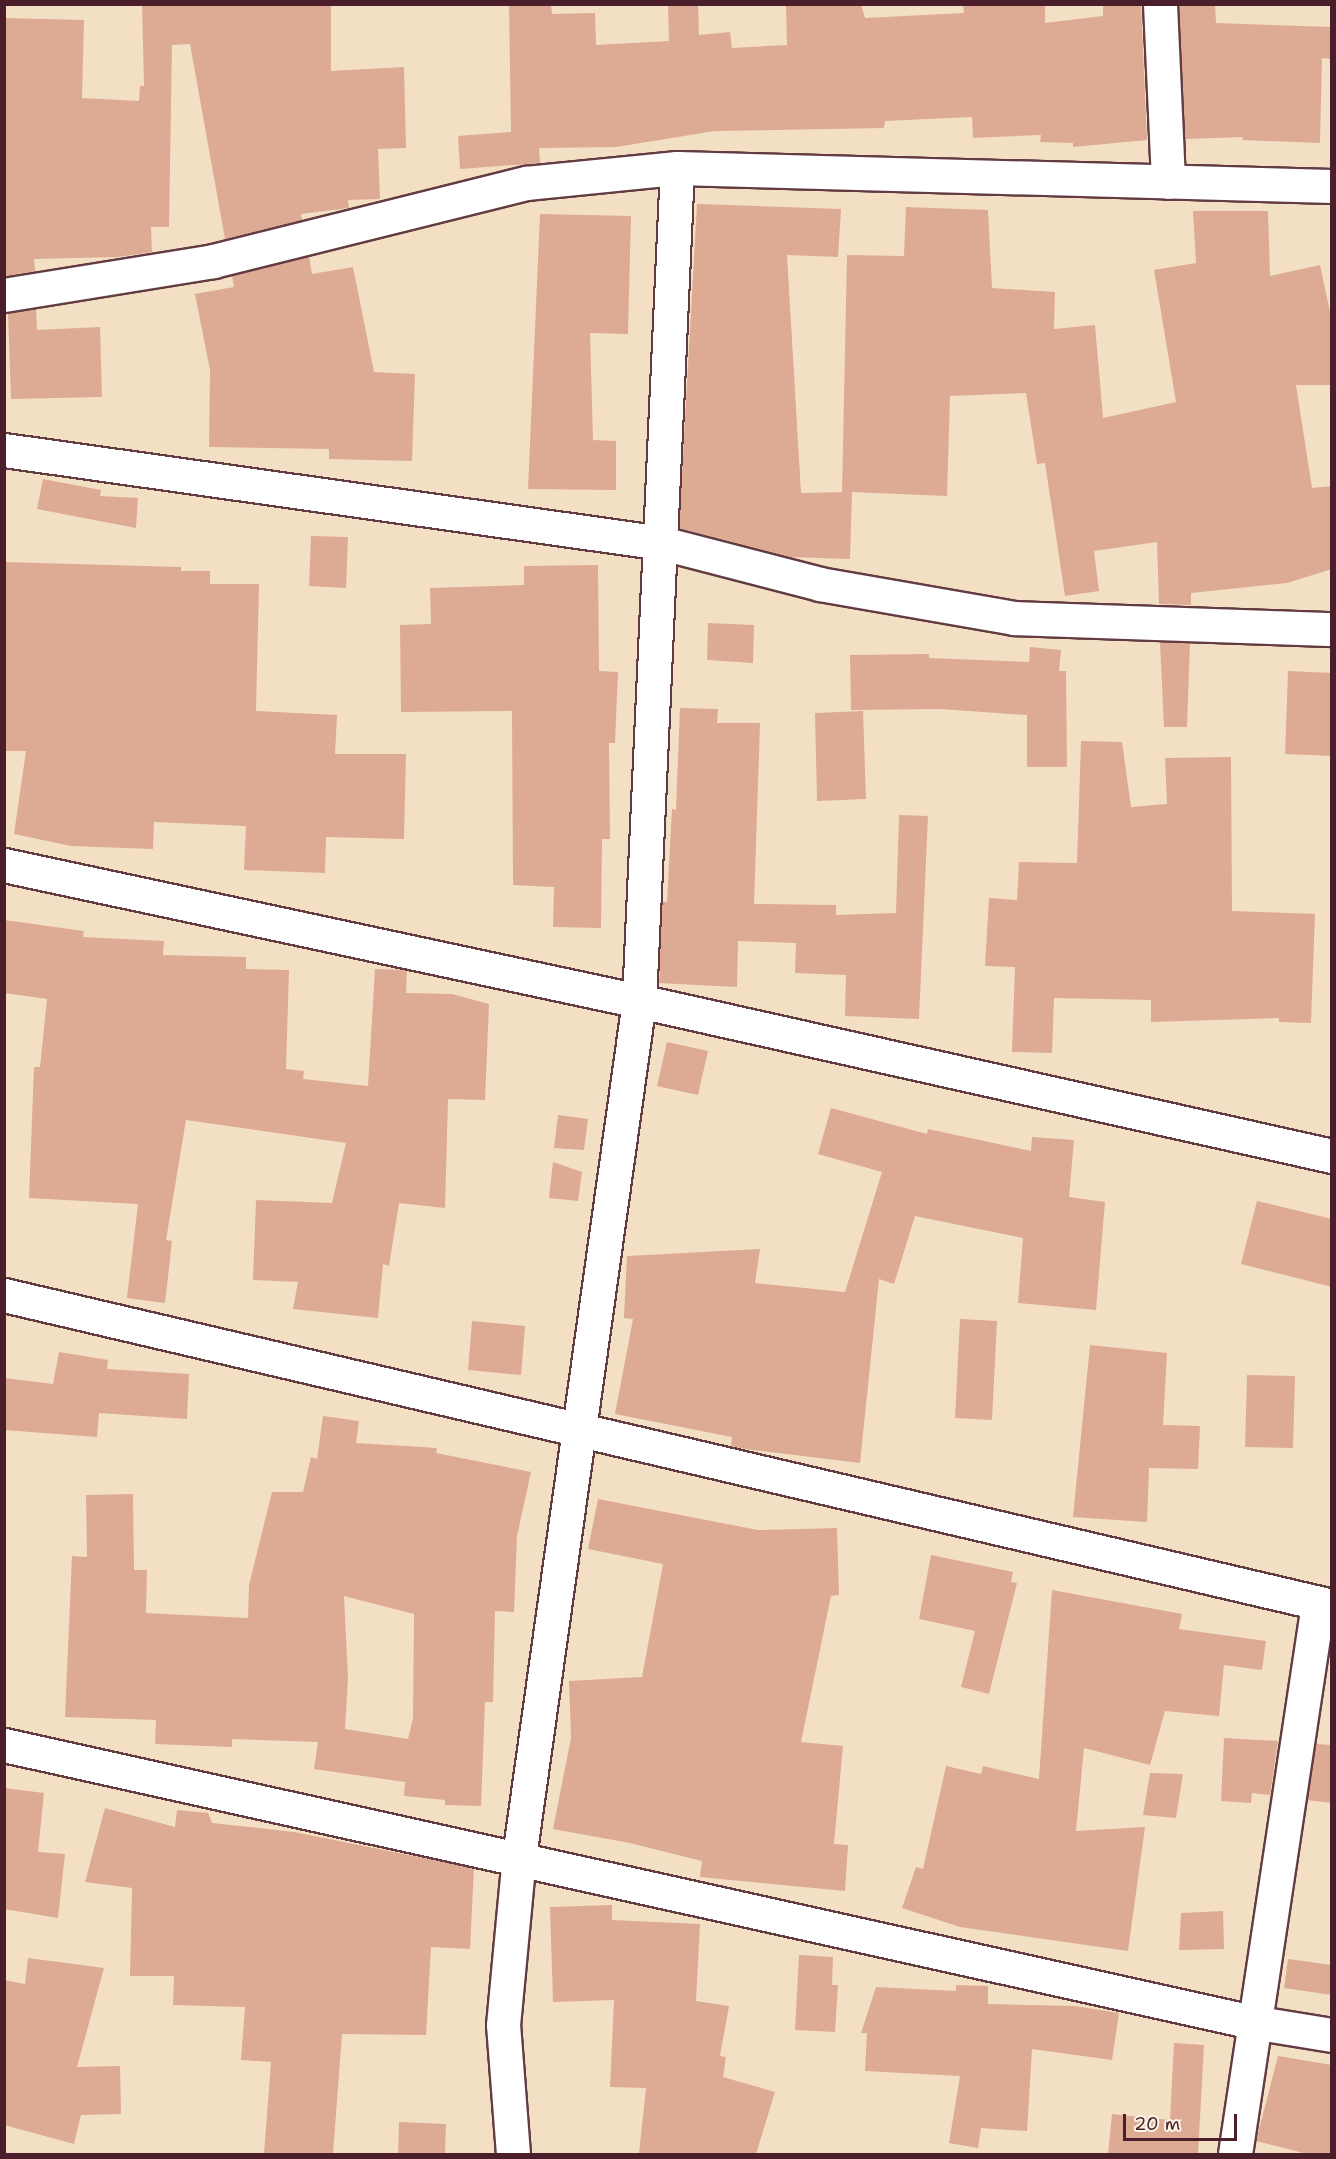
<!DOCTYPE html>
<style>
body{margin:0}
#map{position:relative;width:1336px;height:2159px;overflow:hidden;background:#f3e0c4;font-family:"Shantell Sans",sans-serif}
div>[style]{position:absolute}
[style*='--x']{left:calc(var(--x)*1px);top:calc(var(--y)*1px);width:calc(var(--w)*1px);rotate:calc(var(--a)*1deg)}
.building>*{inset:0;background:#ddaa93}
.roads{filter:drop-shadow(2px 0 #633c42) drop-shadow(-2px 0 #633c42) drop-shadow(0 2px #633c42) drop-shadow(0 -2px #633c42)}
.minor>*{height:33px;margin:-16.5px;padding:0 16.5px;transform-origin:16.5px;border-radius:16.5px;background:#fff}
span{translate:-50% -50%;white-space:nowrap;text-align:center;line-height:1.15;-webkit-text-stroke:5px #fcf5e5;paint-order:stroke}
.frame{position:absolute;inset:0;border:6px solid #4a1f2b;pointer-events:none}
.scale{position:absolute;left:1123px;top:2114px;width:114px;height:27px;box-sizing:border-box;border:3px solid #4a1f2b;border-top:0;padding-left:8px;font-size:18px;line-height:21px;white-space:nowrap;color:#4a1f2b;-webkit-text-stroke:4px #fcf5e5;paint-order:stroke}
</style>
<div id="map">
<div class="building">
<div style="clip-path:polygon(142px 4px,331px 4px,331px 71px,404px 67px,406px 148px,378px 149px,380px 199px,348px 200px,349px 208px,301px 214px,302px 220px,225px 239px,190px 44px,172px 45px,169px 227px,151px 227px,152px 252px,118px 257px,34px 259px,35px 271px,6px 276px,4px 18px,84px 20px,82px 98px,139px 101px,140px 86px,144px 86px)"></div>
<div style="clip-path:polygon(509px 4px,551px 4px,552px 14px,595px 13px,596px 45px,669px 41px,668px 4px,698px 4px,699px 35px,730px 32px,732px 48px,787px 45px,786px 4px,861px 4px,865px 18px,964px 13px,963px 4px,1045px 4px,1045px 23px,1103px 16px,1103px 4px,1141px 4px,1147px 140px,1073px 147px,1073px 143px,1040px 142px,1041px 135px,973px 138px,972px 117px,885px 121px,884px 128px,715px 131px,616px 147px,539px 148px,540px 163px,460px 169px,458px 136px,511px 132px)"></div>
<div style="clip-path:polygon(1179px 4px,1215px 4px,1216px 23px,1331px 27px,1330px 59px,1322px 58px,1320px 143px,1242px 140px,1243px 137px,1185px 139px)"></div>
<div style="clip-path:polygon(697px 204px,841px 209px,838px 257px,787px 255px,801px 493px,849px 492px,842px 492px,847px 255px,904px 256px,906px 207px,988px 210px,992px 288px,1055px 292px,1054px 329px,1095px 325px,1103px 418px,1176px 402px,1154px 270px,1196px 263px,1193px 211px,1268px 211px,1270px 276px,1320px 265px,1332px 321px,1330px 385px,1296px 385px,1312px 488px,1332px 486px,1332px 569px,1287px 583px,1191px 593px,1191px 605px,1159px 604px,1157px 542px,1094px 551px,1099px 591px,1065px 596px,1045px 463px,1037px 464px,1026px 393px,950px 396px,947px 496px,852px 492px,850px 559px,791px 557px,679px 528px)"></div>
<div style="clip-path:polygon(540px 214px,631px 216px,628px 334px,590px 333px,593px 440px,616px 441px,616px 490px,528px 489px)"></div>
<div style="clip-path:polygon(309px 257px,312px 274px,353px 267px,374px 372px,415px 374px,412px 461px,329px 459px,329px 449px,209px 447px,210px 370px,195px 294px,234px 287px,232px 276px)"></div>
<div style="clip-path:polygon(36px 309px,37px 330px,100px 327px,102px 397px,11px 399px,8px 313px)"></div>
<div style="clip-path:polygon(43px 479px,101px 490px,100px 496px,138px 498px,136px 528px,37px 509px)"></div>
<div style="clip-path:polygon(311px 536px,348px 537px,346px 588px,309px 586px)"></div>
<div style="clip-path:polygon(4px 562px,181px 567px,181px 571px,210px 571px,210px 584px,259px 584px,256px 711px,337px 715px,335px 754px,406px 754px,404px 839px,326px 837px,325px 873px,244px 870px,246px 826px,154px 822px,153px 849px,71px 846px,14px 834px,26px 751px,4px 751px)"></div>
<div style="clip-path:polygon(598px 565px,599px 671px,618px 672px,615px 743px,609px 743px,610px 839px,602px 839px,601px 928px,553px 927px,554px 887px,513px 885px,512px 711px,401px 712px,400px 625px,431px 624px,430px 588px,524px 585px,524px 566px)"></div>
<div style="clip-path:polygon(708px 623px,754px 625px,753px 663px,707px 660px)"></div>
<div style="clip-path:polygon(1160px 642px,1190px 643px,1187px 727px,1164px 727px)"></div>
<div style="clip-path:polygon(1030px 647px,1061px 650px,1059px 671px,1066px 671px,1067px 767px,1027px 767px,1027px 715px,940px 709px,851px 710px,850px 655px,929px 654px,929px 658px,1029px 662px)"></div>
<div style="clip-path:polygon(1288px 671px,1332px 673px,1332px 756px,1285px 754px)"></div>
<div style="clip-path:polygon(680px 708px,718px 709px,717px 723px,760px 723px,754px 904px,836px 905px,836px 915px,896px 913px,899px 815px,928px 816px,919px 1019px,845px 1016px,846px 975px,795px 973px,796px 943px,738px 941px,737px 987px,659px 983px,662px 902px,667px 902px,672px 809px,676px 810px)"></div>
<div style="clip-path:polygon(863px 711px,866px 799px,817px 801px,815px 713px)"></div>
<div style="clip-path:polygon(1081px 741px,1122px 742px,1131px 807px,1167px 804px,1165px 758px,1231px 757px,1232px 911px,1315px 914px,1311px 1023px,1279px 1022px,1279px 1018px,1151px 1022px,1151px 1000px,1054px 998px,1052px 1053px,1012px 1052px,1015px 967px,985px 966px,989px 898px,1017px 900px,1019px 862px,1077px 863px)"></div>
<div style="clip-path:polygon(4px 920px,84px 931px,83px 937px,164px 941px,163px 955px,246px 957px,246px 969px,289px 970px,286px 1069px,304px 1071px,303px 1079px,368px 1086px,375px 969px,407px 970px,406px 993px,452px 994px,489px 1004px,485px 1100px,448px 1099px,445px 1208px,399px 1203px,389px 1266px,383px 1264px,378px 1318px,293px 1309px,298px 1282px,253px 1280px,256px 1200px,332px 1203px,346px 1143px,186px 1120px,166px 1240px,172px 1241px,165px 1303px,127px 1298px,138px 1204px,29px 1198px,34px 1067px,40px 1067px,47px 999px,4px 993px)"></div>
<div style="clip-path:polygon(667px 1042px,708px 1051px,698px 1095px,657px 1086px)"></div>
<div style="clip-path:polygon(831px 1108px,927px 1134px,928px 1129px,1031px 1151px,1032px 1137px,1074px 1140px,1069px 1197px,1105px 1202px,1096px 1310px,1018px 1303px,1023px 1238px,915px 1216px,894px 1284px,879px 1279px,860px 1463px,745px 1449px,731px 1446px,732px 1437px,615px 1414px,633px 1319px,624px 1318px,627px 1256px,760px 1249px,755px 1283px,845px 1292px,882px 1172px,818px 1154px)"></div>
<div style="clip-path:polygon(558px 1115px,588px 1119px,584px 1150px,554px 1148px)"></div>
<div style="clip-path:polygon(553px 1162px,582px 1172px,578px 1201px,549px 1198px)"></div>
<div style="clip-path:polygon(1257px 1201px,1332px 1219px,1332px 1287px,1241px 1264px)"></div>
<div style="clip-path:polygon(960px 1319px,997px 1321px,992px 1420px,955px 1418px)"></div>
<div style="clip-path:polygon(472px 1321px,525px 1326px,521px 1375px,468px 1370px)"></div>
<div style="clip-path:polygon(1090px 1345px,1167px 1353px,1163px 1425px,1200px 1426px,1198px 1469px,1149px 1468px,1147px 1522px,1073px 1517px)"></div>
<div style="clip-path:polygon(59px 1352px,108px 1360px,107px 1369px,189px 1374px,187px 1419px,99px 1413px,97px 1437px,4px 1430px,4px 1378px,53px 1384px)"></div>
<div style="clip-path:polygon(1247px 1375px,1295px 1376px,1293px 1448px,1245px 1447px)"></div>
<div style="clip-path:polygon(evenodd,323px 1416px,359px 1421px,356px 1443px,437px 1448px,436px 1453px,531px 1472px,517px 1536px,514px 1612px,495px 1611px,493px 1702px,485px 1702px,481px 1806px,445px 1805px,445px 1800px,404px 1796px,405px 1782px,314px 1769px,318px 1742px,232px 1739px,232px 1747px,155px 1744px,156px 1720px,65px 1717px,72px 1556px,87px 1557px,86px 1495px,133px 1494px,134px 1570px,147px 1570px,146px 1613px,248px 1618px,249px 1585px,272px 1492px,303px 1492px,311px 1457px,317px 1459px,323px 1416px,344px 1596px,414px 1614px,413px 1718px,408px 1739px,345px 1729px,348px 1678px,344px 1596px)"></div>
<div style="clip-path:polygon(598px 1499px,758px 1530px,837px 1528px,839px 1595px,831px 1596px,801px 1742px,843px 1746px,834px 1844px,848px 1845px,845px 1891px,700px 1877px,702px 1861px,630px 1843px,553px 1829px,571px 1738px,569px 1681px,642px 1677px,663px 1564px,588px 1549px)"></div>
<div style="clip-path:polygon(931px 1555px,1013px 1572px,1011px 1582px,1017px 1583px,989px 1694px,961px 1687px,975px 1631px,919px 1619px)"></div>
<div style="clip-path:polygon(1052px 1590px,1182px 1614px,1179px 1629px,1266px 1641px,1262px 1670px,1224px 1665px,1219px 1716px,1165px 1711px,1150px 1765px,1084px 1748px,1076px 1831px,1145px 1827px,1128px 1951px,960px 1927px,902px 1908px,916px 1867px,923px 1869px,946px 1766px,981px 1774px,983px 1766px,1039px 1779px)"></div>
<div style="clip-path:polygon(1224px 1738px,1278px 1741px,1270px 1795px,1252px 1793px,1251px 1803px,1221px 1801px)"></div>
<div style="clip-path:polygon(1316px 1744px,1332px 1745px,1332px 1803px,1307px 1800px)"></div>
<div style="clip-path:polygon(1150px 1773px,1183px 1774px,1176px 1818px,1143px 1815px)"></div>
<div style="clip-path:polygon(4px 1788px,44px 1793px,38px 1852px,65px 1854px,58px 1918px,4px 1909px)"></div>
<div style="clip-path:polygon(105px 1808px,175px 1827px,177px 1810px,208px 1813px,212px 1823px,294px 1832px,474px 1868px,470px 1949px,431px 1947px,426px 2035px,342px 2034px,333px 2154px,264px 2154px,271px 2062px,241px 2060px,245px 2007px,173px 2005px,174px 1976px,130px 1976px,132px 1888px,85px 1882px)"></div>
<div style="clip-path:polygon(612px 1905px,612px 1920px,700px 1924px,696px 2001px,729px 2006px,720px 2056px,726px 2057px,723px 2077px,775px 2092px,756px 2154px,639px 2154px,646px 2088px,610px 2087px,614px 2000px,553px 2002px,550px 1907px)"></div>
<div style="clip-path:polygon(1223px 1911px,1224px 1949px,1179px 1950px,1181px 1913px)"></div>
<div style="clip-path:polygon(799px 1955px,833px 1957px,832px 1985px,838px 1985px,835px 2032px,795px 2030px)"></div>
<div style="clip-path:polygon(28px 1958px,104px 1968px,77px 2067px,120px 2066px,121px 2114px,81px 2115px,74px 2144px,4px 2125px,4px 1980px,25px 1984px)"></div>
<div style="clip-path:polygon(1288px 1959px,1332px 1965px,1332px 1995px,1284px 1988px)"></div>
<div style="clip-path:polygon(956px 1985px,988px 1986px,988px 2004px,1075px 2006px,1119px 2013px,1112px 2060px,1032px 2049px,1027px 2131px,981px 2128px,978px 2148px,949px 2143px,960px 2076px,865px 2071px,867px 2033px,861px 2033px,876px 1987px,956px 1991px)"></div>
<div style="clip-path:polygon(1174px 2043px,1204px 2045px,1198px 2154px,1108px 2154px,1112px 2114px,1170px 2120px)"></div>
<div style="clip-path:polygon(1278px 2056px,1332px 2065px,1332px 2154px,1307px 2154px,1256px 2141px)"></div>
<div style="clip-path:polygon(399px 2122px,446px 2124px,445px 2154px,398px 2154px)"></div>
</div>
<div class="roads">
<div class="minor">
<div style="--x:1160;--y:4;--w:178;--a:87.4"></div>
<div style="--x:4;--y:295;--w:212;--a:-9.2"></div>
<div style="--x:213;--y:261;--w:323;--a:-14"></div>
<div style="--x:526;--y:183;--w:152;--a:-5.7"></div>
<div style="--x:677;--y:168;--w:655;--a:1.57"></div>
<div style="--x:4;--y:450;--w:665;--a:8.04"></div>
<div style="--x:662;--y:543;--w:163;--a:14.5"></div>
<div style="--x:820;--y:584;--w:197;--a:9.9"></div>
<div style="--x:1014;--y:618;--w:318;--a:2"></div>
<div style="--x:4;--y:865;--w:649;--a:12.09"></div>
<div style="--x:639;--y:1001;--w:710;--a:12.61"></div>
<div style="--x:4;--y:1295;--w:1364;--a:13.18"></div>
<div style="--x:4;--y:1745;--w:1278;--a:12.51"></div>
<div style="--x:1252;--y:2022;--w:81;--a:9.2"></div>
<div style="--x:513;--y:2154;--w:129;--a:-94.4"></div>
<div style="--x:503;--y:2025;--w:169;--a:-84.6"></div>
<div style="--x:519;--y:1857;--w:864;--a:-82.02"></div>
<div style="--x:639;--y:1001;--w:834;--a:-87.39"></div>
<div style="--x:1235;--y:2154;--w:556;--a:-81.42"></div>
</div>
</div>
<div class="frame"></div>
<div class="scale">20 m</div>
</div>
